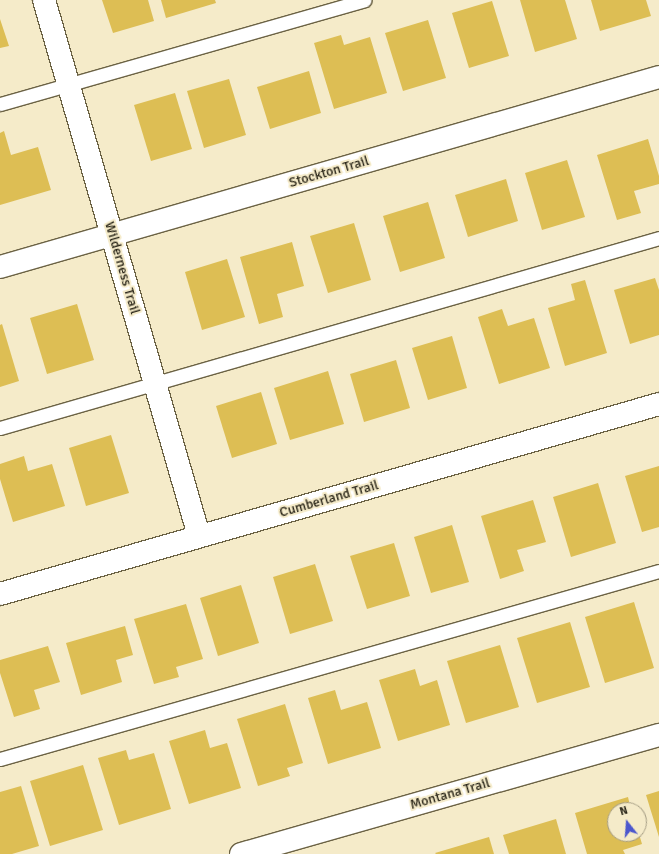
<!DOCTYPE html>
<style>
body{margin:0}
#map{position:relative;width:659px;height:854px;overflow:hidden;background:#f5ebc9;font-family:Signika,sans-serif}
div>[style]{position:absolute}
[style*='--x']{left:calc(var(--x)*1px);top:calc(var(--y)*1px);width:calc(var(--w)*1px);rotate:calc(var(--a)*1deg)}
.building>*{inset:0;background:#ddbe54}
.roads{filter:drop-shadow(1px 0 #6b6244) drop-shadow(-1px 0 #6b6244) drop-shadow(0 1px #6b6244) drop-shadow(0 -1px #6b6244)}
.service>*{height:13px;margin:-6.5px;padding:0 6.5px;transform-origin:6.5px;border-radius:6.5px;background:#fff}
.minor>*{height:22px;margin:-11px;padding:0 11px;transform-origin:11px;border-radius:11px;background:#fff}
.tertiary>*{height:22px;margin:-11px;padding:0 11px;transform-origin:11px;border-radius:11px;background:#fff}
span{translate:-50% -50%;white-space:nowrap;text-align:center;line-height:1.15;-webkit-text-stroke:4px #f5ebc9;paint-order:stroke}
.street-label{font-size:14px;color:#282417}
.north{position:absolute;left:607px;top:802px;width:40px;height:40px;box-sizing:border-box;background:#f5ebc9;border:1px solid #a39b82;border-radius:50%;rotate:343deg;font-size:11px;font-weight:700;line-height:16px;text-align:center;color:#282417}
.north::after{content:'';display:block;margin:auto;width:14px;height:18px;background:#4c57cd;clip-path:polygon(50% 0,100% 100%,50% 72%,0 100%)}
</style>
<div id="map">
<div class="building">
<div style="clip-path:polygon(102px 0,148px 0,154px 21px,113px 33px)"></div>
<div style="clip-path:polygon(161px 0,215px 0,216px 3px,166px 18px)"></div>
<div style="clip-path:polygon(520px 0,565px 0,577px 39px,535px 52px)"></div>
<div style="clip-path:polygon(591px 0,646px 0,651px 16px,600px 31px)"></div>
<div style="clip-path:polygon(492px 1px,509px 56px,469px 68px,452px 13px)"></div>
<div style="clip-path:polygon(0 19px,9px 46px,0 48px)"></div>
<div style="clip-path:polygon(428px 20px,446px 78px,403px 91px,385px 33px)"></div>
<div style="clip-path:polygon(341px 35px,344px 45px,370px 37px,387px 93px,334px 109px,314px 43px)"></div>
<div style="clip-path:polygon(309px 71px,321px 113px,270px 129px,257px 87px)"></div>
<div style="clip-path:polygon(229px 79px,246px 135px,204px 148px,187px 91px)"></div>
<div style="clip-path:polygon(175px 93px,192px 149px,151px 161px,134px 105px)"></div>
<div style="clip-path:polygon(4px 131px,11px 155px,38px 147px,51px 190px,0 205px,0 133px)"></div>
<div style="clip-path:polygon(648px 139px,659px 176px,659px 184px,634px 191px,641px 213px,617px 220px,597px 155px)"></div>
<div style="clip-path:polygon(567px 160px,585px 217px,542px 230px,525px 173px)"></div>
<div style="clip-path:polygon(506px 179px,518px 221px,468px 237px,455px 195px)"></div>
<div style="clip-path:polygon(428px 202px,445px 258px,400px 272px,383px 216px)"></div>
<div style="clip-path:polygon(354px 223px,371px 280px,328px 293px,310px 236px)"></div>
<div style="clip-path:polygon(292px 242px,304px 286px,277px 294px,283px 317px,259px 324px,240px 257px)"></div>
<div style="clip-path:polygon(227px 259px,245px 317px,202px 330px,185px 272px)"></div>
<div style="clip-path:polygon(655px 278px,659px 290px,659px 335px,630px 344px,614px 290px)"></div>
<div style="clip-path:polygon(585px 280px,607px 353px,565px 366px,548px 308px,575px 300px,571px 284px)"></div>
<div style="clip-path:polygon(77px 304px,94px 360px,47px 374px,30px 318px)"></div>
<div style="clip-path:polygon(502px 309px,508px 326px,534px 318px,550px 368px,499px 384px,478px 317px)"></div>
<div style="clip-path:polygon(2px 324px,19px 381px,0 387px,0 325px)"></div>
<div style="clip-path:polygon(452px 336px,467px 388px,428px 400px,412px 348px)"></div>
<div style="clip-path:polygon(396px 360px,410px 408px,364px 422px,350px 374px)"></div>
<div style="clip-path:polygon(328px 371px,344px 424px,290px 440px,274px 388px)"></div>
<div style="clip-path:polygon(261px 392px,277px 444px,232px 458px,216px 406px)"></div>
<div style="clip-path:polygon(111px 435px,129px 493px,86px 506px,69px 448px)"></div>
<div style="clip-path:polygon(24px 456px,28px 471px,52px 464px,65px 506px,13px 522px,0 479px,0 464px)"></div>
<div style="clip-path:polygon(659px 466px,659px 527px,642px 532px,625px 476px)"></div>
<div style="clip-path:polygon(598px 483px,616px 543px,571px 557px,553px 497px)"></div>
<div style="clip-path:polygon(533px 500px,546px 542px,517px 550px,524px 571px,500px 579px,481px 516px)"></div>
<div style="clip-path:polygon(452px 525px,469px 582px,431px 593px,414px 537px)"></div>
<div style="clip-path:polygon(394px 543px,410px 596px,367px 609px,350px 556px)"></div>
<div style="clip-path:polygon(315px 564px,333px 621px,290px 634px,273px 577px)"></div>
<div style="clip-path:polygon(241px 585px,259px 643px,218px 656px,200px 598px)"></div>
<div style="clip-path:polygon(634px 602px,654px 668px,605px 683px,585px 617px)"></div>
<div style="clip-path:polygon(186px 604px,203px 659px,176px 667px,179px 677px,154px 684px,134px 619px)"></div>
<div style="clip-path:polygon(570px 622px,590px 687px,537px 703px,517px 638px)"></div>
<div style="clip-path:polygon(125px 626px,133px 655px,116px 660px,122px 682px,81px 695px,66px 643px)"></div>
<div style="clip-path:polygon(500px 645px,519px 707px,466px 723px,447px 661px)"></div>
<div style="clip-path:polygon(48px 646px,60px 682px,34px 690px,40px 709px,14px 717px,0 673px,0 660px)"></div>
<div style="clip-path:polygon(415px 669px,420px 686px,437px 680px,450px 725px,398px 741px,379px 680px)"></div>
<div style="clip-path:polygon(335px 690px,341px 710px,367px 702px,381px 748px,328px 764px,308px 698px)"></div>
<div style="clip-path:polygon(285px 704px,303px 763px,287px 768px,290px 776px,258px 786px,237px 719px)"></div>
<div style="clip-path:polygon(205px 730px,210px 748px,227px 743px,241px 788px,189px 804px,169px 741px)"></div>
<div style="clip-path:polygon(126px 750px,129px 760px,154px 753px,171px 809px,119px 825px,98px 758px)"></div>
<div style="clip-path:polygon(83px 765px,103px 830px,50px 846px,30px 781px)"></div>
<div style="clip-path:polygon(21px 786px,39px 846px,12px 854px,0 854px,0 792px)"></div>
<div style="clip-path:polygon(659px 791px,659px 837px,646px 795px)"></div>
<div style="clip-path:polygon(628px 797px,631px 810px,615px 810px,615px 834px,639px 834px,642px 844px,623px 850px,625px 854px,587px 854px,575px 813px)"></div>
<div style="clip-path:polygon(556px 819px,566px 854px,509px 854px,503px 835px)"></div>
<div style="clip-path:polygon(489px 837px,494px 854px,436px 854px,435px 853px)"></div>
</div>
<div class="roads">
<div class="service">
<div style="--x:0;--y:104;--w:379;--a:-15.9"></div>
<div style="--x:0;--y:428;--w:686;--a:-16.08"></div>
<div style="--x:0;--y:759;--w:685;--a:-15.92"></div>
</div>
<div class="minor">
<div style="--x:0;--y:267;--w:686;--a:-16.08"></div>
<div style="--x:241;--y:854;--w:435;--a:-15.9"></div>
</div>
<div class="tertiary">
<div style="--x:44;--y:0;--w:558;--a:73.87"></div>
<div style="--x:0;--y:594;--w:686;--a:-16.08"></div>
</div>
</div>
<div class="street-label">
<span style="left:329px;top:172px;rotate:-16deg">Stockton Trail</span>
<span style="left:122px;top:268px;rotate:74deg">Wilderness Trail</span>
<span style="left:329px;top:499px;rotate:-16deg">Cumberland Trail</span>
<span style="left:450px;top:794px;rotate:-16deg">Montana Trail</span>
</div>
<div class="north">N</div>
</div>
